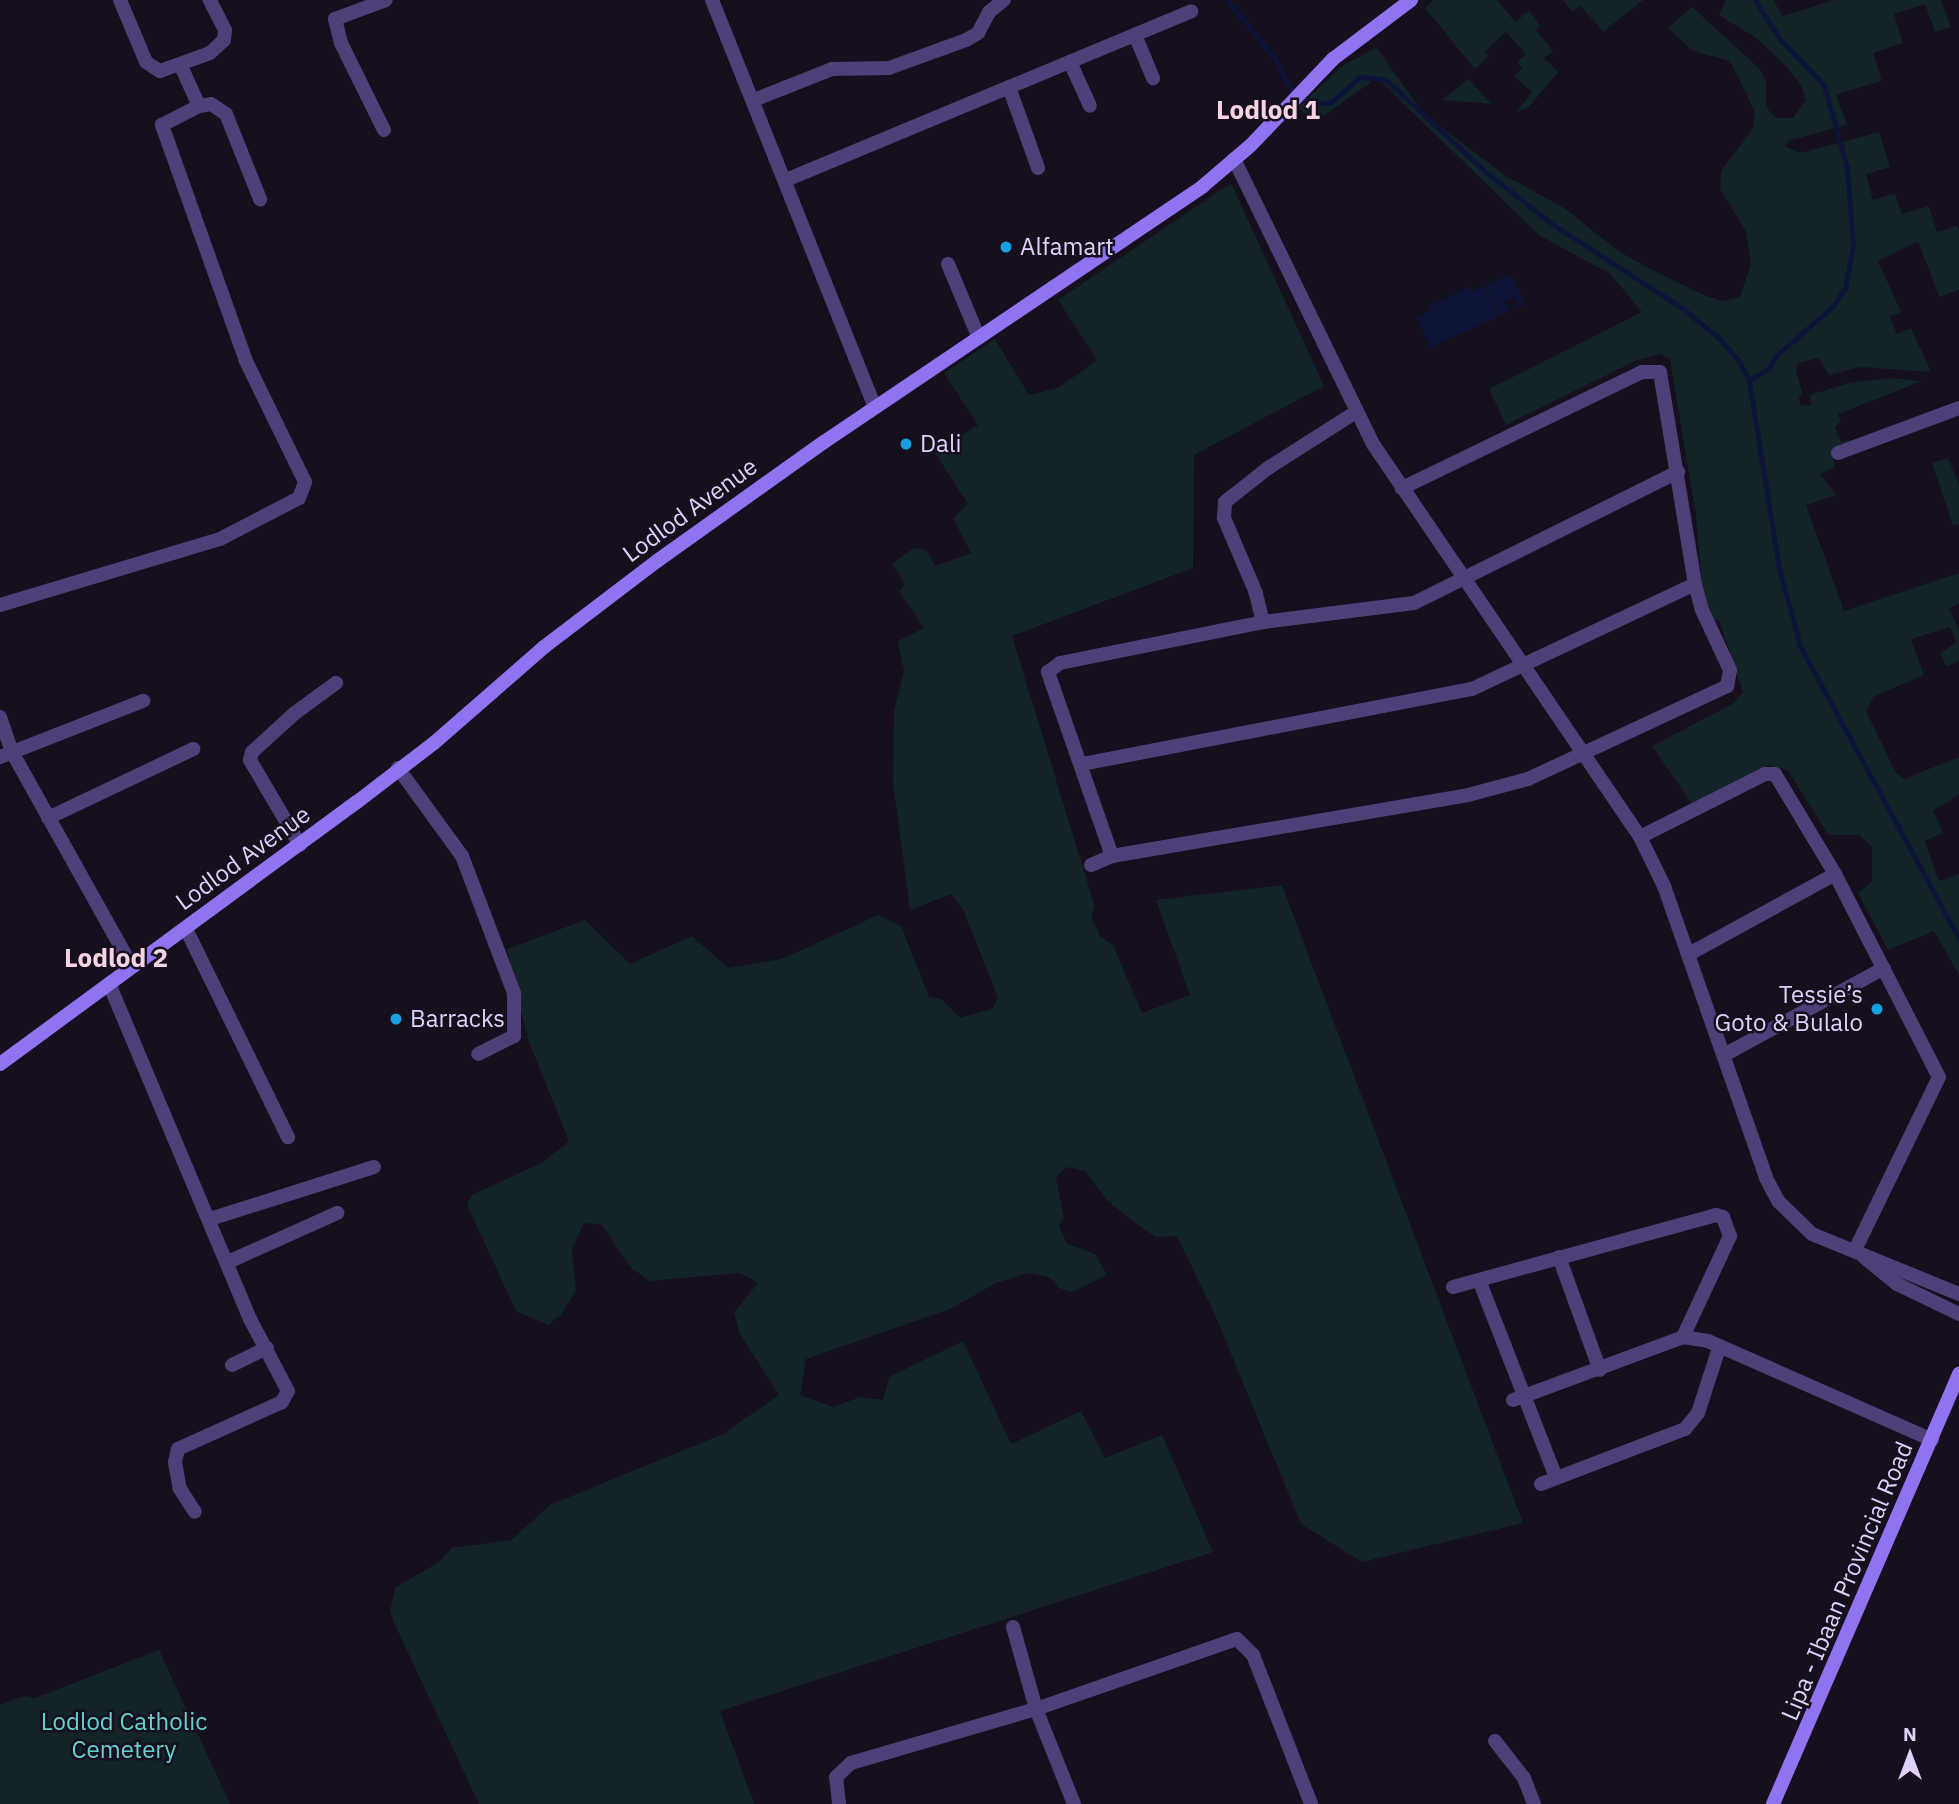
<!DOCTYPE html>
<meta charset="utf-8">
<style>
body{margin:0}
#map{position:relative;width:1959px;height:1804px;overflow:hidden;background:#150f1e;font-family:"IBM Plex Sans",sans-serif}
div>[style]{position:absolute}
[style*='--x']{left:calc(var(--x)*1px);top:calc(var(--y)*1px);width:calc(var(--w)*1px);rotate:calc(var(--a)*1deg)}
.green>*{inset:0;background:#122428}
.water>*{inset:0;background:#0e1438}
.stream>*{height:5px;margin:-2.5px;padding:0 2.5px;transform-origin:2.5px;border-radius:2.5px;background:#0e1438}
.minor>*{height:14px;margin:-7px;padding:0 7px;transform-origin:7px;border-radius:7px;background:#4e3f79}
.tertiary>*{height:14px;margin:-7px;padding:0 7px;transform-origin:7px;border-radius:7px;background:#4e3f79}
.secondary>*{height:14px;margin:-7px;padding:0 7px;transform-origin:7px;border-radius:7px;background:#9172f0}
.dots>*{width:19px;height:19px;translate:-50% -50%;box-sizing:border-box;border:4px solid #150f1e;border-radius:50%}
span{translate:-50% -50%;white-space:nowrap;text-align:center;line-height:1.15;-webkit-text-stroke:5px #150f1e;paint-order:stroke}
.poi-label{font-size:24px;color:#dfd1fa}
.left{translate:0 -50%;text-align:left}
.right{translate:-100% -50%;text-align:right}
.street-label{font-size:24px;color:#dfd1fa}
.park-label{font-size:24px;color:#65d2cf}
.neighbourhood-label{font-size:26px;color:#fad3e3;font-weight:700}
.north{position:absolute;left:1875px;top:1720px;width:70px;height:70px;-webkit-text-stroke:5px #150f1e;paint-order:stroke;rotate:0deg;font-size:19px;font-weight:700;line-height:28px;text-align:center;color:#dfd1fa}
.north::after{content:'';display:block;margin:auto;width:24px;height:32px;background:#dfd1fa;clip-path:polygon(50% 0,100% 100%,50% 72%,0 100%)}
</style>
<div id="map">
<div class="green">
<div style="clip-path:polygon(1434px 0,1497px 0,1515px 22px,1529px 11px,1540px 26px,1536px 30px,1553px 51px,1544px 58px,1558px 72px,1529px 107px,1516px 112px,1532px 92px,1514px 76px,1522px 68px,1517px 62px,1526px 54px,1506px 32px,1485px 51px,1489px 56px,1475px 69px,1425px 8px)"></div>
<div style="clip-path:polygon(1563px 0,1643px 0,1603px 32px,1581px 6px,1572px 11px)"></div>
<div style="clip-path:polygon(1726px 0,1773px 0,1783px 16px,1834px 0,1941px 0,1951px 27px,1935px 32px,1925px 4px,1894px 14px,1903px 43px,1873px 53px,1882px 81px,1836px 94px,1847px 125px,1791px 140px,1785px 146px,1800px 153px,1879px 132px,1890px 167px,1866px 174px,1873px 200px,1895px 193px,1902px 214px,1929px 206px,1937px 232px,1957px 226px,1959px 230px,1959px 290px,1939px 297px,1918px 241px,1878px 261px,1901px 312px,1890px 317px,1897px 334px,1911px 328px,1931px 372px,1861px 367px,1829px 375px,1818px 357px,1798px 364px,1796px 370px,1803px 395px,1799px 396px,1800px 406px,1811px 405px,1810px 395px,1849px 383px,1890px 378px,1922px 381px,1838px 414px,1841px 421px,1835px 427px,1841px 442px,1850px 440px,1852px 445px,1833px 457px,1835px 467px,1820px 474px,1836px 495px,1806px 505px,1844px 611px,1959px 573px,1959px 604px,1949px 608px,1959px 630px,1959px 661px,1946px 666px,1940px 654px,1956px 642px,1950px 627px,1911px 639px,1924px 675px,1874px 696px,1866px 711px,1896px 773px,1904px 779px,1959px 757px,1959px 795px,1933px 810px,1943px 833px,1925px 841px,1939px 881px,1959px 874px,1959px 975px,1934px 931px,1888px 950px,1858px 893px,1872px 882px,1872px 847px,1859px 835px,1828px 835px,1788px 770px,1767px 765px,1692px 804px,1652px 746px,1734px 703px,1743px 692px,1719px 620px,1709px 619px,1703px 599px,1696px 515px,1670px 360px,1661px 354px,1637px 360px,1506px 425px,1489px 389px,1642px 312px,1610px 274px,1539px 235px,1377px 78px,1316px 121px,1298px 108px,1341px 67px,1376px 47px,1424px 114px,1506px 176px,1564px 208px,1620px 252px,1658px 273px,1706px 296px,1723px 301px,1740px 297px,1751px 263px,1746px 232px,1720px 189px,1721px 171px,1753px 129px,1755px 112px,1730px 61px,1693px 51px,1668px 28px,1692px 7px,1760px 69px,1766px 82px,1766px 107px,1776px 118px,1793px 118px,1806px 100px,1801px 85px,1783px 63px,1756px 38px,1719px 15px)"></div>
<div style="clip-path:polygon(1468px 79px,1492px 104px,1442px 100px)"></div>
<div style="clip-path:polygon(1231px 183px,1324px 386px,1194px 455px,1193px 568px,1012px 636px,1095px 907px,1091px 916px,1100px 936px,1113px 945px,1142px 1013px,1190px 995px,1156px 900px,1282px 885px,1523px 1523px,1362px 1562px,1301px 1524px,1216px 1317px,1177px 1236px,1156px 1237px,1139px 1226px,1108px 1201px,1085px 1171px,1066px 1167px,1056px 1178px,1064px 1218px,1059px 1226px,1066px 1243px,1095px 1254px,1107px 1275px,1072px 1292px,1059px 1288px,1049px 1277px,1028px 1273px,996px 1283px,950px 1309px,806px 1359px,800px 1395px,833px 1407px,860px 1397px,883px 1400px,889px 1377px,963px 1341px,1011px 1444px,1081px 1411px,1105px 1458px,1162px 1435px,1213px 1552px,720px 1711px,754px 1804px,479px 1804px,395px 1625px,390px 1611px,395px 1588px,439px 1562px,452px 1548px,511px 1540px,550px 1505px,723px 1434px,779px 1395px,740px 1334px,734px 1313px,758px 1283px,740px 1273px,649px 1281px,629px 1266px,602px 1225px,584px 1223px,572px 1249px,576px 1291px,561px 1315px,548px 1325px,516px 1311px,467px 1205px,472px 1195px,543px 1162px,569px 1141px,528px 1040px,507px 949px,585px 920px,630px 964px,692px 936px,728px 968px,782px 959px,878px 915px,901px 926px,929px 997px,941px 999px,960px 1018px,992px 1009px,998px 998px,963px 909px,951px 894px,910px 910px,893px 782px,894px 711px,904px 671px,898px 641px,924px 628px,899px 591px,905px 584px,892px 564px,914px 548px,926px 550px,935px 566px,971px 553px,953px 518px,968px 504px,935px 453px,978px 425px,944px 373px,995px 339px,1029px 395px,1058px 388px,1097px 360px,1058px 300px)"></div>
<div style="clip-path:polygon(1948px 458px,1959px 485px,1959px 524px,1953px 526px,1932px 463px)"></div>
<div style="clip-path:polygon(159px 1650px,230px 1804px,0 1804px,0 1705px,23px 1696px,35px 1698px)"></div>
</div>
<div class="water">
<div style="clip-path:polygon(1510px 274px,1525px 304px,1518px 307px,1513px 297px,1505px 301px,1510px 311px,1500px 315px,1485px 285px)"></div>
<div style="clip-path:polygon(1484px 286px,1499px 316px,1430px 348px,1416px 318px,1430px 311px,1428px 306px,1468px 287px,1471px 292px)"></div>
</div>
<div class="stream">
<div style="--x:1227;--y:0;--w:76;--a:50.9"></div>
<div style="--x:1275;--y:59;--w:34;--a:62"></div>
<div style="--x:1291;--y:89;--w:24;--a:38"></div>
<div style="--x:1310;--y:104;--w:21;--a:-5"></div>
<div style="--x:1331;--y:102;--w:38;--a:-41"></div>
<div style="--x:1360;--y:77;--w:25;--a:5"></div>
<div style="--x:1385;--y:79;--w:139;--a:42.7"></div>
<div style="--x:1487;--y:173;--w:83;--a:38.1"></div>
<div style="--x:1552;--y:224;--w:155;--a:32.9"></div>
<div style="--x:1682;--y:308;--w:48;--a:39"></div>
<div style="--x:1719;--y:338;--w:30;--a:49"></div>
<div style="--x:1739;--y:361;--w:22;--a:63"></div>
<div style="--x:1749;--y:381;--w:189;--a:80.9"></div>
<div style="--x:1779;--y:568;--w:81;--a:74.9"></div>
<div style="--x:1800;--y:646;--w:333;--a:61.5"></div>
<div style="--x:1749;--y:381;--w:24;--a:-33"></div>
<div style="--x:1769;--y:368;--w:15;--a:-58"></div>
<div style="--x:1777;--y:355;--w:74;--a:-41.2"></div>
<div style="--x:1833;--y:306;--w:22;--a:-56"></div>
<div style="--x:1845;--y:288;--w:44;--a:-79.5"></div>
<div style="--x:1853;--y:245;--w:77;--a:-94.5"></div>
<div style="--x:1847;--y:168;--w:86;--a:-105.5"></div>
<div style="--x:1824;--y:85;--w:65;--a:-133.8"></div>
<div style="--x:1779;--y:38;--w:45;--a:-122.3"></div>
</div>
<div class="minor">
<div style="--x:120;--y:0;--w:67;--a:67.2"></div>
<div style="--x:146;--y:62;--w:17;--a:33"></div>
<div style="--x:160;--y:71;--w:53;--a:-19.8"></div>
<div style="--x:210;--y:53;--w:19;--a:-43"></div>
<div style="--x:224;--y:40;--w:10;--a:-84"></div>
<div style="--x:225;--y:30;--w:34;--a:-117"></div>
<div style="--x:712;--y:0;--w:438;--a:68.2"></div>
<div style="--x:1135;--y:35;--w:47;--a:67.3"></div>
<div style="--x:1070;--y:62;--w:48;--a:65.6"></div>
<div style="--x:181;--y:66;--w:44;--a:65.8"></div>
<div style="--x:199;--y:106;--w:12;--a:-9"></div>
<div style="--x:211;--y:104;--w:18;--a:34"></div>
<div style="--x:226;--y:114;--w:92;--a:68.2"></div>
<div style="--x:1009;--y:87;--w:86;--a:70.3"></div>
<div style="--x:754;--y:100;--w:84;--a:-21.7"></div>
<div style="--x:832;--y:69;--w:57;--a:-1"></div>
<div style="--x:889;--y:68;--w:82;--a:-20"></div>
<div style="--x:966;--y:40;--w:14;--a:-30"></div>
<div style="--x:978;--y:33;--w:24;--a:-62"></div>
<div style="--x:989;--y:12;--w:19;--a:-39"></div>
<div style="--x:384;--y:130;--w:97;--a:-116.3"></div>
<div style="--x:341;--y:43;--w:25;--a:-104"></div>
<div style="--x:335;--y:19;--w:54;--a:-20.4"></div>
<div style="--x:1234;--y:159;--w:317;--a:64"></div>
<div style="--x:1373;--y:444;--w:475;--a:55.8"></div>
<div style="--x:1640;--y:837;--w:55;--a:63.9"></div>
<div style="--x:1664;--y:886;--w:309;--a:70.7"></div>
<div style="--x:1766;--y:1178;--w:27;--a:62"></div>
<div style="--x:1779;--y:1202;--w:46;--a:44.1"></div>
<div style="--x:1812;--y:1234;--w:159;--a:22.2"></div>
<div style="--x:786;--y:180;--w:439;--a:-22.6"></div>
<div style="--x:948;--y:264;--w:80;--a:67.3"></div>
<div style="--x:1838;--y:453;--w:129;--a:-20.4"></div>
<div style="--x:0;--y:605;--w:230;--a:-16.7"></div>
<div style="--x:220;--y:539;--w:89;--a:-27.4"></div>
<div style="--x:299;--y:498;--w:17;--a:-69"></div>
<div style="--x:305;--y:482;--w:135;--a:-116"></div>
<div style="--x:246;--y:361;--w:251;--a:-109.6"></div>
<div style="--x:162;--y:125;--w:42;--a:-27.2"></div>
<div style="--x:1263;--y:622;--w:30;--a:-104"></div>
<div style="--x:1256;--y:593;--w:82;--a:-113.1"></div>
<div style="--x:1224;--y:518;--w:16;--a:-86"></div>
<div style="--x:1225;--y:502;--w:55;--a:-38.3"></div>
<div style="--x:1268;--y:468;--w:104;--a:-32.5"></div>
<div style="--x:0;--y:757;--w:154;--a:-21.4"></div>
<div style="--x:1082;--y:764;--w:397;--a:-10.9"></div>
<div style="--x:1472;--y:689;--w:246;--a:-25.2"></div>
<div style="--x:398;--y:768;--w:109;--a:54"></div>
<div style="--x:462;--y:856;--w:147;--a:69.2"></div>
<div style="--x:514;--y:993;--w:43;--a:90"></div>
<div style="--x:514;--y:1036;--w:40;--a:153.4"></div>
<div style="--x:48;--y:818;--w:161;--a:-25.4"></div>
<div style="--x:1640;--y:837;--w:140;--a:-26.7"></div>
<div style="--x:1765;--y:774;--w:10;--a:0"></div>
<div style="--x:1775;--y:774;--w:117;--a:59"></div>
<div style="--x:1835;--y:874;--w:228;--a:62.9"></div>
<div style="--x:1939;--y:1077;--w:192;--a:115.9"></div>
<div style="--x:300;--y:845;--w:99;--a:-120.5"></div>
<div style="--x:250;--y:760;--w:8;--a:-76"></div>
<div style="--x:252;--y:752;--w:58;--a:-42.2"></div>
<div style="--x:295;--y:713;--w:51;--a:-36.2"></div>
<div style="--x:1112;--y:856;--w:195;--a:-109.2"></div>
<div style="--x:1048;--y:672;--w:15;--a:-37"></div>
<div style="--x:1060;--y:663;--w:207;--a:-11.4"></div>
<div style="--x:1263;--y:622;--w:152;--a:-7.2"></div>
<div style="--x:1414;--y:603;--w:295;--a:-26.4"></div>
<div style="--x:1091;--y:865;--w:23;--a:-23"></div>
<div style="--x:1112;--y:856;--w:361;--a:-9.7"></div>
<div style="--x:1468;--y:795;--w:62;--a:-14.9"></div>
<div style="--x:1528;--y:779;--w:220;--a:-25"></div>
<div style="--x:1727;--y:686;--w:16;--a:-79"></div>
<div style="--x:1730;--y:670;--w:66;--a:-115"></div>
<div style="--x:1702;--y:610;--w:27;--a:-105"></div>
<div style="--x:1695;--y:584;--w:215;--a:-99.4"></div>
<div style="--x:1660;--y:372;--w:18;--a:180"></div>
<div style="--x:1642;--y:372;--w:267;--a:154.2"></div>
<div style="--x:186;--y:929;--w:232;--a:63.9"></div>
<div style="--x:1689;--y:954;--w:166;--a:-28.7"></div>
<div style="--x:110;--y:986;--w:361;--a:67.2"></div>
<div style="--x:250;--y:1319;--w:81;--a:62.2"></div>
<div style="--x:288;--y:1391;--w:13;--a:119"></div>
<div style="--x:282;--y:1402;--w:114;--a:155.7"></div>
<div style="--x:178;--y:1449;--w:13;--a:103"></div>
<div style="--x:175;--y:1462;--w:27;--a:80"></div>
<div style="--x:180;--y:1489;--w:27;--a:57"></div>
<div style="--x:1724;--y:1055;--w:182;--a:-28.5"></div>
<div style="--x:210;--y:1219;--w:172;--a:-17.6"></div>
<div style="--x:1559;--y:1257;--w:120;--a:70.1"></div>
<div style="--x:1864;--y:1257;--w:43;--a:39.3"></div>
<div style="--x:1897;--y:1284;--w:69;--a:25.8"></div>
<div style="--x:228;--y:1262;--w:120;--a:-24.2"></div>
<div style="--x:1479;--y:1280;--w:212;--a:68.7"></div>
<div style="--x:1453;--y:1287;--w:273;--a:-15.3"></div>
<div style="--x:1716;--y:1215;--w:7;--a:16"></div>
<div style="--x:1723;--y:1217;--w:20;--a:70"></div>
<div style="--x:1730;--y:1236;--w:111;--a:115"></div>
<div style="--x:232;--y:1365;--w:39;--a:-26"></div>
<div style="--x:1513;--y:1400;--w:181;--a:-20.3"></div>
<div style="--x:1683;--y:1337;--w:25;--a:9"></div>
<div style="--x:1708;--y:1341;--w:245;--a:23.8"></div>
<div style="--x:1541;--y:1484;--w:154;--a:-20.9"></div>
<div style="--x:1685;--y:1429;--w:21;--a:-51"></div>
<div style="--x:1698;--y:1413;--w:68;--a:-72.1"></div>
<div style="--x:1013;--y:1627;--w:85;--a:74.3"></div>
<div style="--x:1036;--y:1709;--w:102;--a:68.2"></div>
<div style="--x:1495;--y:1741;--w:47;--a:51.9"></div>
<div style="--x:1524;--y:1778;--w:28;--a:69"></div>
<div style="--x:839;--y:1804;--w:27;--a:-96"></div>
<div style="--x:836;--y:1777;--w:21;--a:-43"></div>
<div style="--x:851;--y:1763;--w:193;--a:-16.3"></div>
<div style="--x:1036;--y:1709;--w:213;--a:-19.2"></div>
<div style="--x:1237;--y:1639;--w:23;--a:45"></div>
<div style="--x:1253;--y:1655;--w:160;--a:68.7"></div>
</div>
<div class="tertiary">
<div style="--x:0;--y:717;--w:37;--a:71"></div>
<div style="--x:12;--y:752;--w:246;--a:60.8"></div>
</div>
<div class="secondary">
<div style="--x:0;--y:1064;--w:443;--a:-36.3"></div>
<div style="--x:357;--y:802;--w:97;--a:-37.5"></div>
<div style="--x:434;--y:743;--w:146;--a:-41.1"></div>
<div style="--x:544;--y:647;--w:142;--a:-37.3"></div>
<div style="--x:657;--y:561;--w:205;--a:-35.5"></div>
<div style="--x:824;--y:442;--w:457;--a:-34"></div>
<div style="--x:1203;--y:186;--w:63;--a:-40.5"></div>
<div style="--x:1251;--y:145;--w:119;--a:-46.4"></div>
<div style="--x:1333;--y:59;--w:98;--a:-37.1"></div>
<div style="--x:1773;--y:1804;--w:469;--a:-66.6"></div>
</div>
<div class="dots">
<div style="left:1006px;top:247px;background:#189fdf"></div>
<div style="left:906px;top:444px;background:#189fdf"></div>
<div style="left:1877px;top:1009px;background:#189fdf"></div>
<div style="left:396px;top:1019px;background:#189fdf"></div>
</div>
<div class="poi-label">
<span class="left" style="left:1020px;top:247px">Alfamart</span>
<span class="left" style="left:920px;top:444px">Dali</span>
<span class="right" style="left:1863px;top:1009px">Tessie’s<br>Goto &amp; Bulalo</span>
<span class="left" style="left:410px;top:1019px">Barracks</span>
</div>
<div class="street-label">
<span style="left:690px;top:510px;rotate:-36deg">Lodlod Avenue</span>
<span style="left:243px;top:858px;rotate:-36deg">Lodlod Avenue</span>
<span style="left:1847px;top:1581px;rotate:-67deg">Lipa - Ibaan Provincial Road</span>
</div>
<div class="park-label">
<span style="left:124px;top:1736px">Lodlod Catholic<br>Cemetery</span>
</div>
<div class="neighbourhood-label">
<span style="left:1268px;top:110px">Lodlod 1</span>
<span style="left:116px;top:958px">Lodlod 2</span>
</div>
<div class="north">N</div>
</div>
